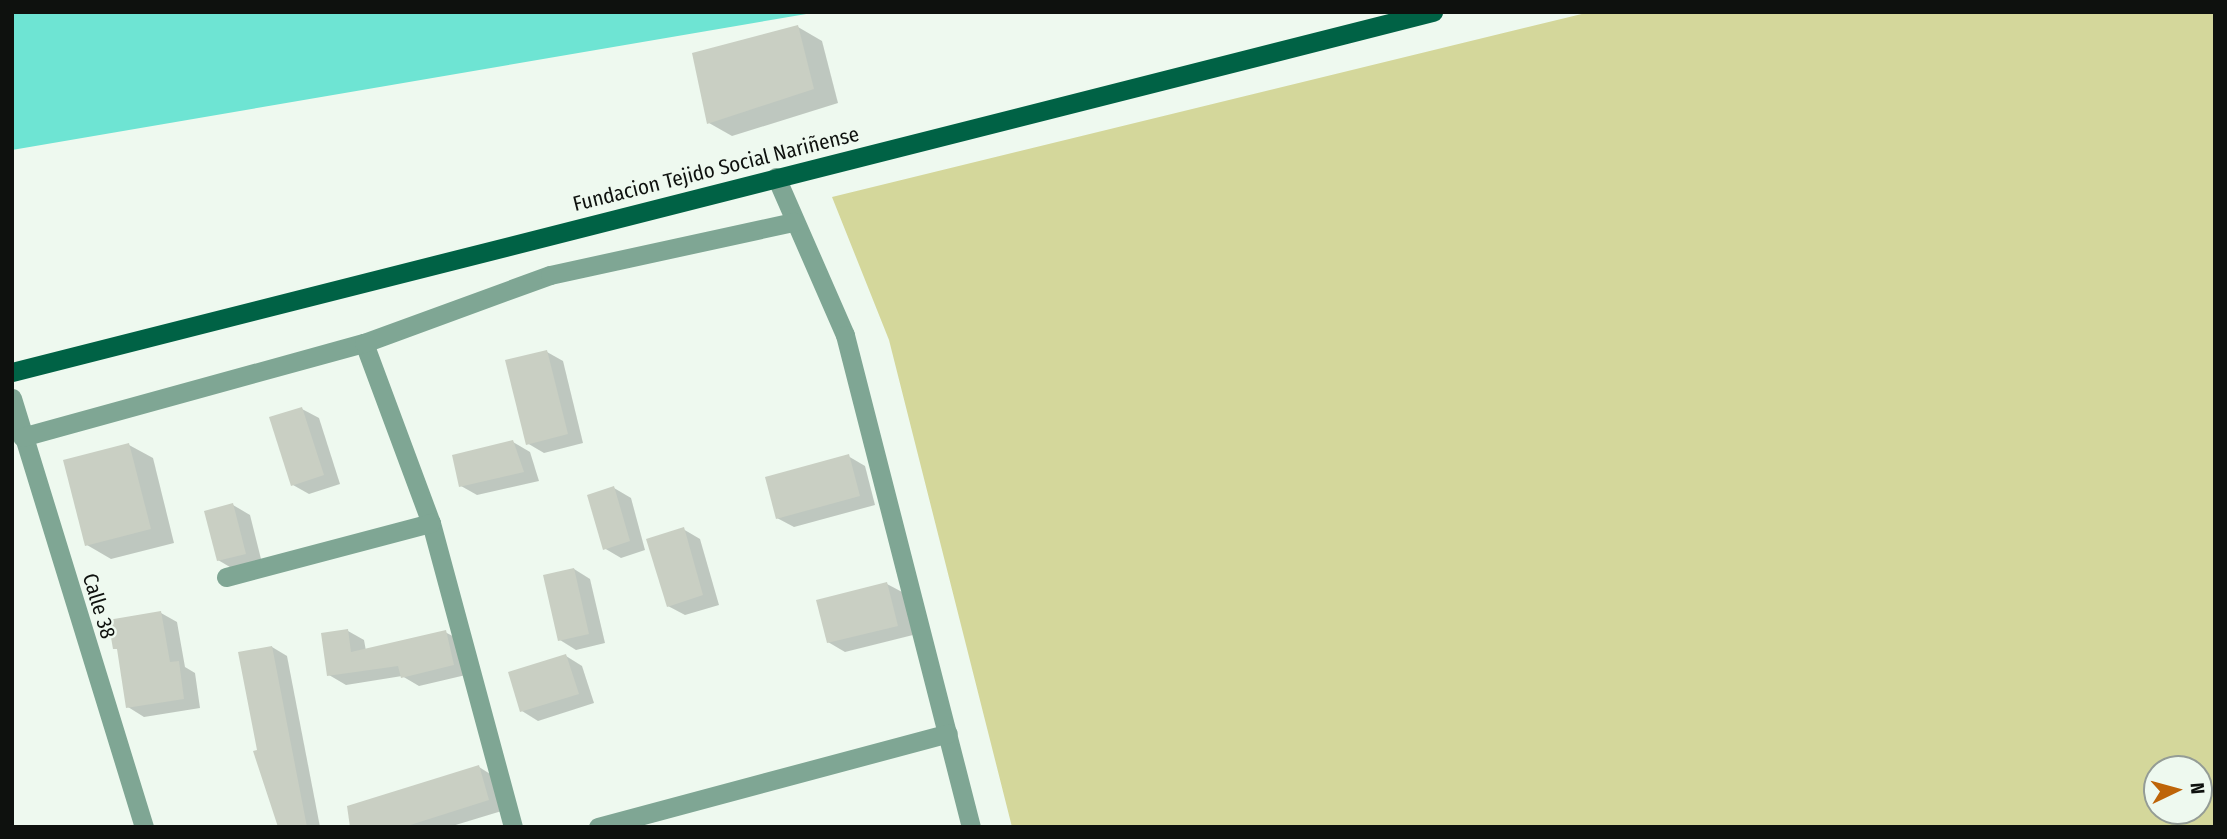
<!DOCTYPE html>
<meta charset="utf-8">
<style>
body{margin:0}
#map{position:relative;width:2227px;height:839px;overflow:hidden;background:#eef9ef;font-family:"Fira Sans Condensed",sans-serif}
div>[style]{position:absolute}
[style*='--x']{left:calc(var(--x)*1px);top:calc(var(--y)*1px);width:calc(var(--w)*1px);rotate:calc(var(--a)*1deg)}
.green>*{inset:0;background:#d4d79b}
.water>*{inset:0;background:#6ee4d3}
.shadow>*{inset:0;background:#0003}
.building>*{inset:0;background:#c9cfc3}
.minor>*{height:19px;margin:-9.5px;padding:0 9.5px;transform-origin:9.5px;border-radius:9.5px;background:#7fa694}
.primary>*{height:19px;margin:-9.5px;padding:0 9.5px;transform-origin:9.5px;border-radius:9.5px;background:#006245}
span{translate:-50% -50%;white-space:nowrap;text-align:center;line-height:1.15;-webkit-text-stroke:5px #eef9ef;paint-order:stroke}
.street-label{font-size:21px;color:#0e110e}
.frame{position:absolute;inset:0;border:14px solid #0e110e;pointer-events:none}
.north{position:absolute;left:2143px;top:755px;width:70px;height:70px;box-sizing:border-box;background:#eef9ef;border:2px solid #949c95;border-radius:50%;rotate:85deg;font-size:19px;font-weight:700;line-height:28px;text-align:center;color:#0e110e}
.north::after{content:'';display:block;margin:auto;width:24px;height:32px;background:#be6408;clip-path:polygon(50% 0,100% 100%,50% 72%,0 100%)}
</style>
<div id="map">
<div class="green">
<div style="clip-path:polygon(evenodd,1590px 12px,2215px 12px,2215px 827px,1012px 827px,889px 340px,832px 197px,1590px 12px,2157px 769px,2199px 769px,2199px 811px,2157px 811px,2157px 769px)"></div>
</div>
<div class="water">
<div style="clip-path:polygon(12px 12px,818px 12px,12px 150px)"></div>
</div>
<div class="shadow">
<div style="clip-path:polygon(798px 27px,822px 41px,838px 103px,732px 136px,709px 123px)"></div>
<div style="clip-path:polygon(547px 352px,563px 361px,583px 443px,544px 453px,527px 443px)"></div>
<div style="clip-path:polygon(302px 409px,319px 418px,340px 484px,309px 494px,293px 485px)"></div>
<div style="clip-path:polygon(513px 442px,530px 452px,539px 481px,477px 495px,461px 486px)"></div>
<div style="clip-path:polygon(129px 445px,153px 458px,174px 543px,111px 559px,87px 545px)"></div>
<div style="clip-path:polygon(848px 456px,865px 466px,875px 505px,794px 527px,777px 518px)"></div>
<div style="clip-path:polygon(614px 488px,631px 498px,645px 550px,621px 558px,604px 548px)"></div>
<div style="clip-path:polygon(233px 505px,250px 515px,262px 563px,235px 570px,218px 560px)"></div>
<div style="clip-path:polygon(683px 529px,700px 539px,719px 605px,685px 615px,668px 606px)"></div>
<div style="clip-path:polygon(574px 569px,590px 579px,605px 643px,576px 650px,560px 640px)"></div>
<div style="clip-path:polygon(887px 584px,904px 593px,913px 635px,845px 652px,828px 642px)"></div>
<div style="clip-path:polygon(161px 613px,177px 622px,185px 667px,195px 673px,200px 708px,144px 717px,128px 707px,119px 650px,115px 648px)"></div>
<div style="clip-path:polygon(348px 631px,364px 640px,366px 651px,445px 632px,462px 641px,470px 674px,419px 686px,402px 676px,346px 685px,329px 675px)"></div>
<div style="clip-path:polygon(272px 647px,287px 656px,320px 827px,283px 827px,259px 751px)"></div>
<div style="clip-path:polygon(566px 656px,582px 666px,594px 703px,538px 721px,522px 711px)"></div>
<div style="clip-path:polygon(479px 767px,495px 777px,505px 810px,449px 827px,352px 827px)"></div>
</div>
<div class="building">
<div style="clip-path:polygon(798px 25px,814px 89px,707px 124px,692px 53px)"></div>
<div style="clip-path:polygon(547px 350px,568px 434px,526px 445px,505px 360px)"></div>
<div style="clip-path:polygon(302px 407px,324px 475px,291px 486px,269px 417px)"></div>
<div style="clip-path:polygon(513px 440px,524px 472px,459px 487px,452px 455px)"></div>
<div style="clip-path:polygon(129px 443px,151px 529px,85px 546px,63px 460px)"></div>
<div style="clip-path:polygon(849px 454px,860px 496px,776px 519px,765px 477px)"></div>
<div style="clip-path:polygon(614px 486px,630px 541px,603px 550px,587px 495px)"></div>
<div style="clip-path:polygon(233px 503px,246px 554px,217px 561px,204px 511px)"></div>
<div style="clip-path:polygon(684px 527px,703px 595px,667px 607px,646px 539px)"></div>
<div style="clip-path:polygon(574px 568px,589px 634px,558px 641px,543px 575px)"></div>
<div style="clip-path:polygon(887px 582px,898px 626px,827px 643px,816px 600px)"></div>
<div style="clip-path:polygon(161px 611px,170px 662px,179px 661px,184px 699px,126px 708px,117px 649px,113px 649px,108px 620px)"></div>
<div style="clip-path:polygon(348px 629px,351px 652px,446px 630px,454px 665px,401px 678px,398px 666px,327px 676px,321px 633px)"></div>
<div style="clip-path:polygon(272px 646px,307px 827px,278px 827px,253px 751px,257px 750px,238px 652px)"></div>
<div style="clip-path:polygon(566px 654px,579px 694px,520px 712px,508px 672px)"></div>
<div style="clip-path:polygon(479px 765px,489px 800px,404px 827px,350px 827px,347px 806px)"></div>
</div>
<div class="minor">
<div style="--x:776;--y:177;--w:172;--a:66.4"></div>
<div style="--x:845;--y:335;--w:508;--a:75.64"></div>
<div style="--x:364;--y:343;--w:192;--a:69.6"></div>
<div style="--x:431;--y:523;--w:315;--a:74.9"></div>
<div style="--x:12;--y:398;--w:449;--a:72.9"></div>
<div style="--x:22;--y:437;--w:355;--a:-15.4"></div>
<div style="--x:364;--y:343;--w:198;--a:-20.1"></div>
<div style="--x:550;--y:275;--w:250;--a:-12.3"></div>
<div style="--x:226;--y:577;--w:212;--a:-14.8"></div>
<div style="--x:598;--y:827;--w:362;--a:-15"></div>
</div>
<div class="primary">
<div style="--x:12;--y:372;--w:1466;--a:-14.22"></div>
</div>
<div class="street-label">
<span style="left:716px;top:169px;rotate:-14deg">Fundacion Tejido Social Nariñense</span>
<span style="left:99px;top:606px;rotate:73deg">Calle 38</span>
</div>
<div class="frame"></div>
<div class="north">N</div>
</div>
